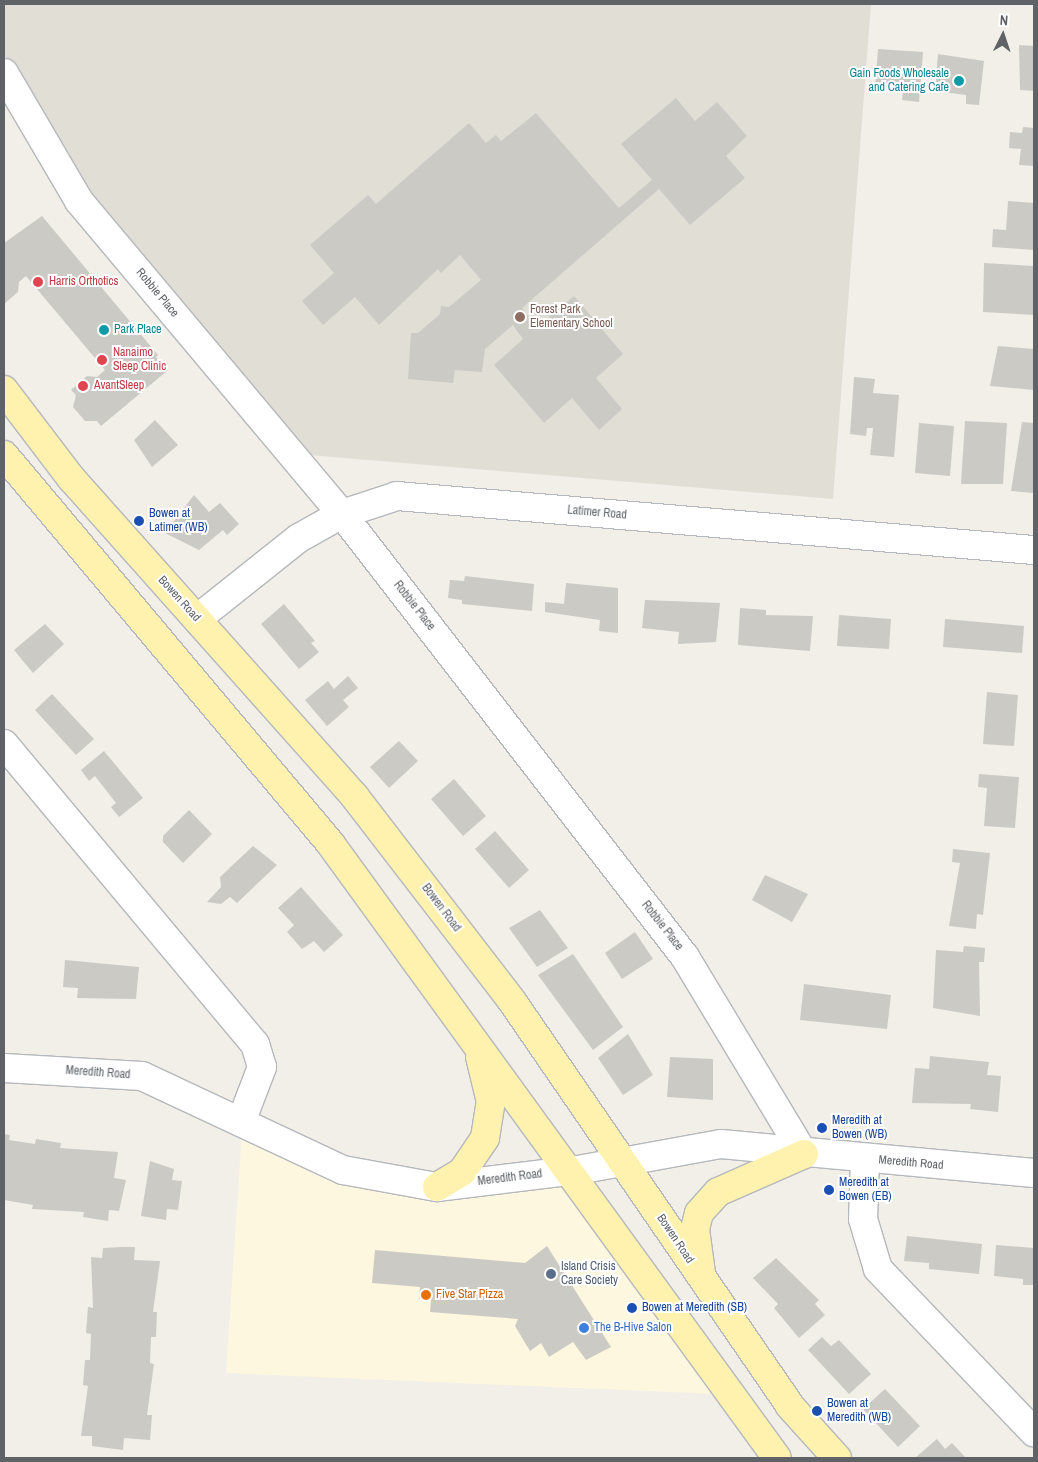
<!DOCTYPE html>
<style>
body{margin:0}
#map{position:relative;width:1038px;height:1462px;overflow:hidden;background:#f1efe8;font-family:"Archivo Narrow",sans-serif}
div>[style]{position:absolute}
[style*='--x']{left:calc(var(--x)*1px);top:calc(var(--y)*1px);width:calc(var(--w)*1px);rotate:calc(var(--a)*1deg)}
.commercial>*{inset:0;background:#fef7e0}
.education>*{inset:0;background:#e1ded6}
.building>*{inset:0;background:#cccac5}
.roads{filter:drop-shadow(1px 0 #b5b8bc) drop-shadow(-1px 0 #b5b8bc) drop-shadow(0 1px #b5b8bc) drop-shadow(0 -1px #b5b8bc)}
.minor>*{height:28px;margin:-14px;padding:0 14px;transform-origin:14px;border-radius:14px;background:#fff}
.major>*{height:28px;margin:-14px;padding:0 14px;transform-origin:14px;border-radius:14px;background:#fff2af}
.dots>*{width:14px;height:14px;translate:-50% -50%;box-sizing:border-box;border:2px solid #fff;border-radius:50%}
span{translate:-50% -50%;white-space:nowrap;text-align:center;line-height:1.15;-webkit-text-stroke:4px #fff;paint-order:stroke}
.culture-label{font-size:12px;color:#0d838f}
.right{translate:-100% -50%;text-align:right}
.left{translate:0 -50%;text-align:left}
.health-label{font-size:12px;color:#be3a42}
.street-label{font-size:12px;color:#5f6368}
.education-label{font-size:12px;color:#785e54}
.transit-label{font-size:12px;color:#164399}
.service-label{font-size:12px;color:#4e5e75}
.food-label{font-size:12px;color:#c56008}
.shop-label{font-size:12px;color:#366cbe}
.frame{position:absolute;inset:0;border:5px solid #5f6368;pointer-events:none}
.north{position:absolute;left:978px;top:10px;width:50px;height:50px;-webkit-text-stroke:4px #fff;paint-order:stroke;rotate:4deg;font-size:14px;font-weight:700;line-height:20px;text-align:center;color:#5f6368}
.north::after{content:'';display:block;margin:auto;width:18px;height:22px;background:#5f6368;clip-path:polygon(50% 0,100% 100%,50% 72%,0 100%)}
</style>
<div id="map">
<div class="commercial">
<div style="clip-path:polygon(242px 1131px,340px 1180px,567px 1180px,717px 1394px,226px 1373px)"></div>
</div>
<div class="education">
<div style="clip-path:polygon(4px 4px,871px 4px,833px 499px,309px 455px,77px 178px,4px 54px)"></div>
</div>
<div class="building">
<div style="clip-path:polygon(1019px 45px,1034px 46px,1034px 91px,1020px 90px)"></div>
<div style="clip-path:polygon(878px 49px,923px 52px,919px 102px,902px 100px,903px 91px,875px 89px)"></div>
<div style="clip-path:polygon(938px 54px,984px 61px,979px 105px,966px 104px,966px 95px,935px 91px)"></div>
<div style="clip-path:polygon(676px 98px,695px 121px,717px 102px,747px 136px,726px 156px,745px 178px,690px 225px,659px 189px,522px 308px,537px 327px,574px 296px,623px 354px,596px 378px,622px 409px,599px 430px,572px 398px,544px 423px,494px 365px,523px 339px,513px 325px,485px 349px,482px 372px,455px 370px,453px 383px,408px 379px,411px 333px,418px 333px,440px 314px,441px 306px,449px 307px,481px 280px,460px 255px,441px 273px,438px 269px,379px 325px,355px 297px,323px 325px,302px 301px,334px 273px,310px 245px,368px 195px,376px 204px,469px 123px,486px 143px,496px 135px,501px 141px,536px 113px,619px 208px,652px 180px,621px 144px)"></div>
<div style="clip-path:polygon(1023px 127px,1034px 128px,1034px 166px,1019px 165px,1021px 149px,1009px 148px,1010px 132px,1022px 133px)"></div>
<div style="clip-path:polygon(1008px 201px,1034px 203px,1034px 250px,992px 247px,993px 229px,1006px 230px)"></div>
<div style="clip-path:polygon(42px 216px,158px 355px,156px 357px,167px 371px,101px 426px,97px 421px,85px 421px,73px 407px,76px 395px,71px 390px,87px 376px,97px 377px,105px 370px,26px 276px,19px 282px,18px 292px,4px 304px,4px 243px)"></div>
<div style="clip-path:polygon(984px 263px,1034px 266px,1034px 315px,983px 312px)"></div>
<div style="clip-path:polygon(998px 346px,1034px 349px,1034px 390px,990px 386px)"></div>
<div style="clip-path:polygon(854px 377px,875px 379px,873px 393px,899px 395px,894px 457px,870px 455px,873px 428px,867px 428px,866px 436px,850px 434px)"></div>
<div style="clip-path:polygon(155px 420px,178px 445px,152px 467px,134px 440px)"></div>
<div style="clip-path:polygon(965px 421px,1007px 423px,1003px 484px,961px 484px)"></div>
<div style="clip-path:polygon(1022px 422px,1034px 423px,1034px 493px,1011px 491px)"></div>
<div style="clip-path:polygon(919px 423px,954px 426px,950px 476px,915px 473px)"></div>
<div style="clip-path:polygon(194px 495px,209px 512px,220px 503px,239px 524px,227px 535px,223px 530px,199px 550px,165px 533px)"></div>
<div style="clip-path:polygon(465px 576px,534px 584px,532px 611px,462px 604px,462px 600px,448px 598px,450px 580px,464px 581px)"></div>
<div style="clip-path:polygon(566px 583px,618px 588px,618px 633px,599px 631px,600px 620px,545px 612px,545px 602px,564px 604px)"></div>
<div style="clip-path:polygon(645px 600px,720px 603px,716px 642px,678px 644px,679px 632px,642px 628px)"></div>
<div style="clip-path:polygon(284px 604px,315px 641px,311px 643px,319px 652px,299px 669px,261px 624px)"></div>
<div style="clip-path:polygon(740px 608px,766px 610px,766px 615px,813px 616px,810px 651px,738px 645px)"></div>
<div style="clip-path:polygon(839px 615px,891px 619px,889px 649px,837px 646px)"></div>
<div style="clip-path:polygon(945px 619px,1024px 626px,1022px 653px,943px 647px)"></div>
<div style="clip-path:polygon(45px 624px,64px 644px,33px 673px,14px 650px)"></div>
<div style="clip-path:polygon(348px 676px,358px 688px,343px 700px,349px 707px,327px 726px,305px 700px,328px 681px,334px 689px)"></div>
<div style="clip-path:polygon(987px 692px,1018px 695px,1014px 746px,983px 744px)"></div>
<div style="clip-path:polygon(52px 694px,94px 739px,76px 755px,35px 710px)"></div>
<div style="clip-path:polygon(399px 741px,418px 761px,389px 788px,370px 767px)"></div>
<div style="clip-path:polygon(104px 751px,143px 798px,119px 817px,111px 807px,116px 803px,95px 776px,89px 781px,81px 770px)"></div>
<div style="clip-path:polygon(979px 774px,1019px 777px,1015px 828px,984px 826px,987px 788px,978px 787px)"></div>
<div style="clip-path:polygon(454px 779px,486px 816px,463px 836px,431px 799px)"></div>
<div style="clip-path:polygon(189px 810px,212px 834px,183px 863px,163px 842px,163px 836px)"></div>
<div style="clip-path:polygon(495px 831px,529px 870px,509px 888px,475px 849px)"></div>
<div style="clip-path:polygon(253px 846px,277px 865px,237px 903px,230px 897px,221px 904px,207px 902px,221px 887px,220px 877px)"></div>
<div style="clip-path:polygon(953px 849px,990px 853px,983px 915px,977px 914px,976px 929px,949px 926px,960px 863px,952px 862px)"></div>
<div style="clip-path:polygon(765px 875px,808px 894px,792px 922px,752px 900px)"></div>
<div style="clip-path:polygon(301px 887px,343px 935px,324px 952px,314px 941px,302px 949px,287px 932px,294px 925px,278px 908px)"></div>
<div style="clip-path:polygon(540px 910px,568px 948px,537px 967px,509px 928px)"></div>
<div style="clip-path:polygon(635px 932px,653px 959px,622px 979px,605px 953px)"></div>
<div style="clip-path:polygon(964px 946px,985px 948px,984px 962px,979px 962px,980px 1016px,933px 1008px,936px 950px,963px 952px)"></div>
<div style="clip-path:polygon(573px 954px,623px 1027px,593px 1050px,538px 975px)"></div>
<div style="clip-path:polygon(65px 960px,139px 967px,136px 999px,77px 998px,78px 988px,63px 987px)"></div>
<div style="clip-path:polygon(804px 984px,891px 995px,887px 1029px,800px 1020px)"></div>
<div style="clip-path:polygon(628px 1034px,653px 1075px,623px 1095px,598px 1058px)"></div>
<div style="clip-path:polygon(930px 1056px,989px 1062px,987px 1075px,1001px 1076px,998px 1112px,970px 1109px,971px 1104px,912px 1103px,915px 1068px,929px 1069px)"></div>
<div style="clip-path:polygon(670px 1057px,713px 1059px,713px 1100px,667px 1097px)"></div>
<div style="clip-path:polygon(4px 1134px,10px 1135px,9px 1140px,35px 1144px,36px 1139px,61px 1143px,60px 1148px,118px 1152px,114px 1178px,126px 1180px,119px 1211px,109px 1210px,108px 1221px,83px 1217px,84px 1212px,32px 1209px,33px 1205px,4px 1200px)"></div>
<div style="clip-path:polygon(150px 1161px,174px 1169px,172px 1180px,182px 1181px,178px 1210px,167px 1209px,166px 1220px,141px 1216px)"></div>
<div style="clip-path:polygon(907px 1236px,982px 1244px,979px 1274px,929px 1269px,929px 1263px,904px 1261px)"></div>
<div style="clip-path:polygon(996px 1245px,1034px 1248px,1034px 1285px,1023px 1285px,1023px 1279px,994px 1276px)"></div>
<div style="clip-path:polygon(547px 1246px,611px 1347px,586px 1360px,573px 1342px,549px 1357px,541px 1343px,530px 1351px,515px 1326px,518px 1319px,430px 1312px,431px 1300px,419px 1299px,420px 1287px,372px 1283px,375px 1250px,525px 1263px)"></div>
<div style="clip-path:polygon(122px 1247px,135px 1247px,134px 1260px,160px 1261px,153px 1312px,157px 1312px,156px 1337px,151px 1337px,150px 1363px,154px 1364px,147px 1415px,152px 1415px,150px 1440px,124px 1438px,123px 1450px,92px 1446px,92px 1436px,81px 1436px,88px 1386px,83px 1385px,85px 1360px,90px 1360px,91px 1334px,86px 1333px,88px 1307px,93px 1308px,91px 1257px,102px 1258px,103px 1248px)"></div>
<div style="clip-path:polygon(776px 1258px,819px 1300px,815px 1304px,825px 1315px,799px 1338px,774px 1308px,778px 1304px,753px 1278px)"></div>
<div style="clip-path:polygon(822px 1337px,831px 1346px,839px 1340px,871px 1374px,849px 1394px,808px 1350px)"></div>
<div style="clip-path:polygon(885px 1389px,920px 1426px,898px 1447px,863px 1409px)"></div>
<div style="clip-path:polygon(937px 1439px,945px 1449px,952px 1443px,966px 1458px,915px 1458px)"></div>
</div>
<div class="roads">
<div class="minor">
<div style="--x:4;--y:73;--w:148;--a:59.6"></div>
<div style="--x:79;--y:201;--w:409;--a:50"></div>
<div style="--x:342;--y:514;--w:560;--a:52.25"></div>
<div style="--x:685;--y:957;--w:230;--a:58.9"></div>
<div style="--x:197;--y:619;--w:130;--a:-38.5"></div>
<div style="--x:299;--y:538;--w:49;--a:-29.2"></div>
<div style="--x:342;--y:514;--w:58;--a:-18.1"></div>
<div style="--x:397;--y:496;--w:639;--a:4.85"></div>
<div style="--x:4;--y:744;--w:391;--a:50.1"></div>
<div style="--x:255;--y:1044;--w:24;--a:73"></div>
<div style="--x:262;--y:1067;--w:59;--a:110.9"></div>
<div style="--x:4;--y:1068;--w:138;--a:3.3"></div>
<div style="--x:142;--y:1076;--w:222;--a:25.1"></div>
<div style="--x:343;--y:1170;--w:96;--a:10.3"></div>
<div style="--x:437;--y:1187;--w:142;--a:-6.9"></div>
<div style="--x:578;--y:1170;--w:145;--a:-10.3"></div>
<div style="--x:721;--y:1144;--w:314;--a:5.3"></div>
<div style="--x:865;--y:1159;--w:60;--a:91.9"></div>
<div style="--x:863;--y:1219;--w:52;--a:73.3"></div>
<div style="--x:878;--y:1269;--w:226;--a:46.3"></div>
</div>
<div class="major">
<div style="--x:4;--y:390;--w:111;--a:52.7"></div>
<div style="--x:71;--y:478;--w:427;--a:48.3"></div>
<div style="--x:355;--y:797;--w:257;--a:52.4"></div>
<div style="--x:512;--y:1001;--w:491;--a:55.5"></div>
<div style="--x:790;--y:1406;--w:70;--a:47.9"></div>
<div style="--x:4;--y:455;--w:507;--a:49.96"></div>
<div style="--x:330;--y:843;--w:760;--a:53.99"></div>
<div style="--x:437;--y:1187;--w:29;--a:-31"></div>
<div style="--x:462;--y:1172;--w:41;--a:-55.9"></div>
<div style="--x:485;--y:1138;--w:36;--a:-81"></div>
<div style="--x:491;--y:1102;--w:46;--a:-103.7"></div>
<div style="--x:701;--y:1273;--w:44;--a:-97.8"></div>
<div style="--x:695;--y:1229;--w:16;--a:-76"></div>
<div style="--x:699;--y:1213;--w:28;--a:-48"></div>
<div style="--x:718;--y:1192;--w:94;--a:-23.8"></div>
</div>
</div>
<div class="dots">
<div style="left:959px;top:81px;background:#0f9aa8"></div>
<div style="left:38px;top:282px;background:#e0444e"></div>
<div style="left:520px;top:317px;background:#8d6e63"></div>
<div style="left:104px;top:330px;background:#0f9aa8"></div>
<div style="left:102px;top:360px;background:#e0444e"></div>
<div style="left:83px;top:386px;background:#e0444e"></div>
<div style="left:139px;top:521px;background:#1a4fb4"></div>
<div style="left:822px;top:1128px;background:#1a4fb4"></div>
<div style="left:829px;top:1190px;background:#1a4fb4"></div>
<div style="left:551px;top:1274px;background:#5c6f8a"></div>
<div style="left:426px;top:1295px;background:#e8710a"></div>
<div style="left:632px;top:1308px;background:#1a4fb4"></div>
<div style="left:584px;top:1328px;background:#3f7fe0"></div>
<div style="left:817px;top:1411px;background:#1a4fb4"></div>
</div>
<div class="culture-label">
<span class="right" style="left:949px;top:81px">Gain Foods Wholesale<br>and Catering Cafe</span>
<span class="left" style="left:114px;top:330px">Park Place</span>
</div>
<div class="health-label">
<span class="left" style="left:49px;top:282px">Harris Orthotics</span>
<span class="left" style="left:113px;top:360px">Nanaimo<br>Sleep Clinic</span>
<span class="left" style="left:94px;top:386px">AvantSleep</span>
</div>
<div class="street-label">
<span style="left:157px;top:293px;rotate:50deg">Robbie Place</span>
<span style="left:597px;top:513px;rotate:5deg">Latimer Road</span>
<span style="left:179px;top:599px;rotate:48deg">Bowen Road</span>
<span style="left:414px;top:606px;rotate:52deg">Robbie Place</span>
<span style="left:441px;top:908px;rotate:53deg">Bowen Road</span>
<span style="left:662px;top:926px;rotate:52deg">Robbie Place</span>
<span style="left:98px;top:1073px;rotate:4deg">Meredith Road</span>
<span style="left:911px;top:1163px;rotate:5deg">Meredith Road</span>
<span style="left:510px;top:1178px;rotate:-7deg">Meredith Road</span>
<span style="left:675px;top:1239px;rotate:56deg">Bowen Road</span>
</div>
<div class="education-label">
<span class="left" style="left:530px;top:317px">Forest Park<br>Elementary School</span>
</div>
<div class="transit-label">
<span class="left" style="left:149px;top:521px">Bowen at<br>Latimer (WB)</span>
<span class="left" style="left:832px;top:1128px">Meredith at<br>Bowen (WB)</span>
<span class="left" style="left:839px;top:1190px">Meredith at<br>Bowen (EB)</span>
<span class="left" style="left:642px;top:1308px">Bowen at Meredith (SB)</span>
<span class="left" style="left:827px;top:1411px">Bowen at<br>Meredith (WB)</span>
</div>
<div class="service-label">
<span class="left" style="left:561px;top:1274px">Island Crisis<br>Care Society</span>
</div>
<div class="food-label">
<span class="left" style="left:436px;top:1295px">Five Star Pizza</span>
</div>
<div class="shop-label">
<span class="left" style="left:594px;top:1328px">The B-Hive Salon</span>
</div>
<div class="frame"></div>
<div class="north">N</div>
</div>
